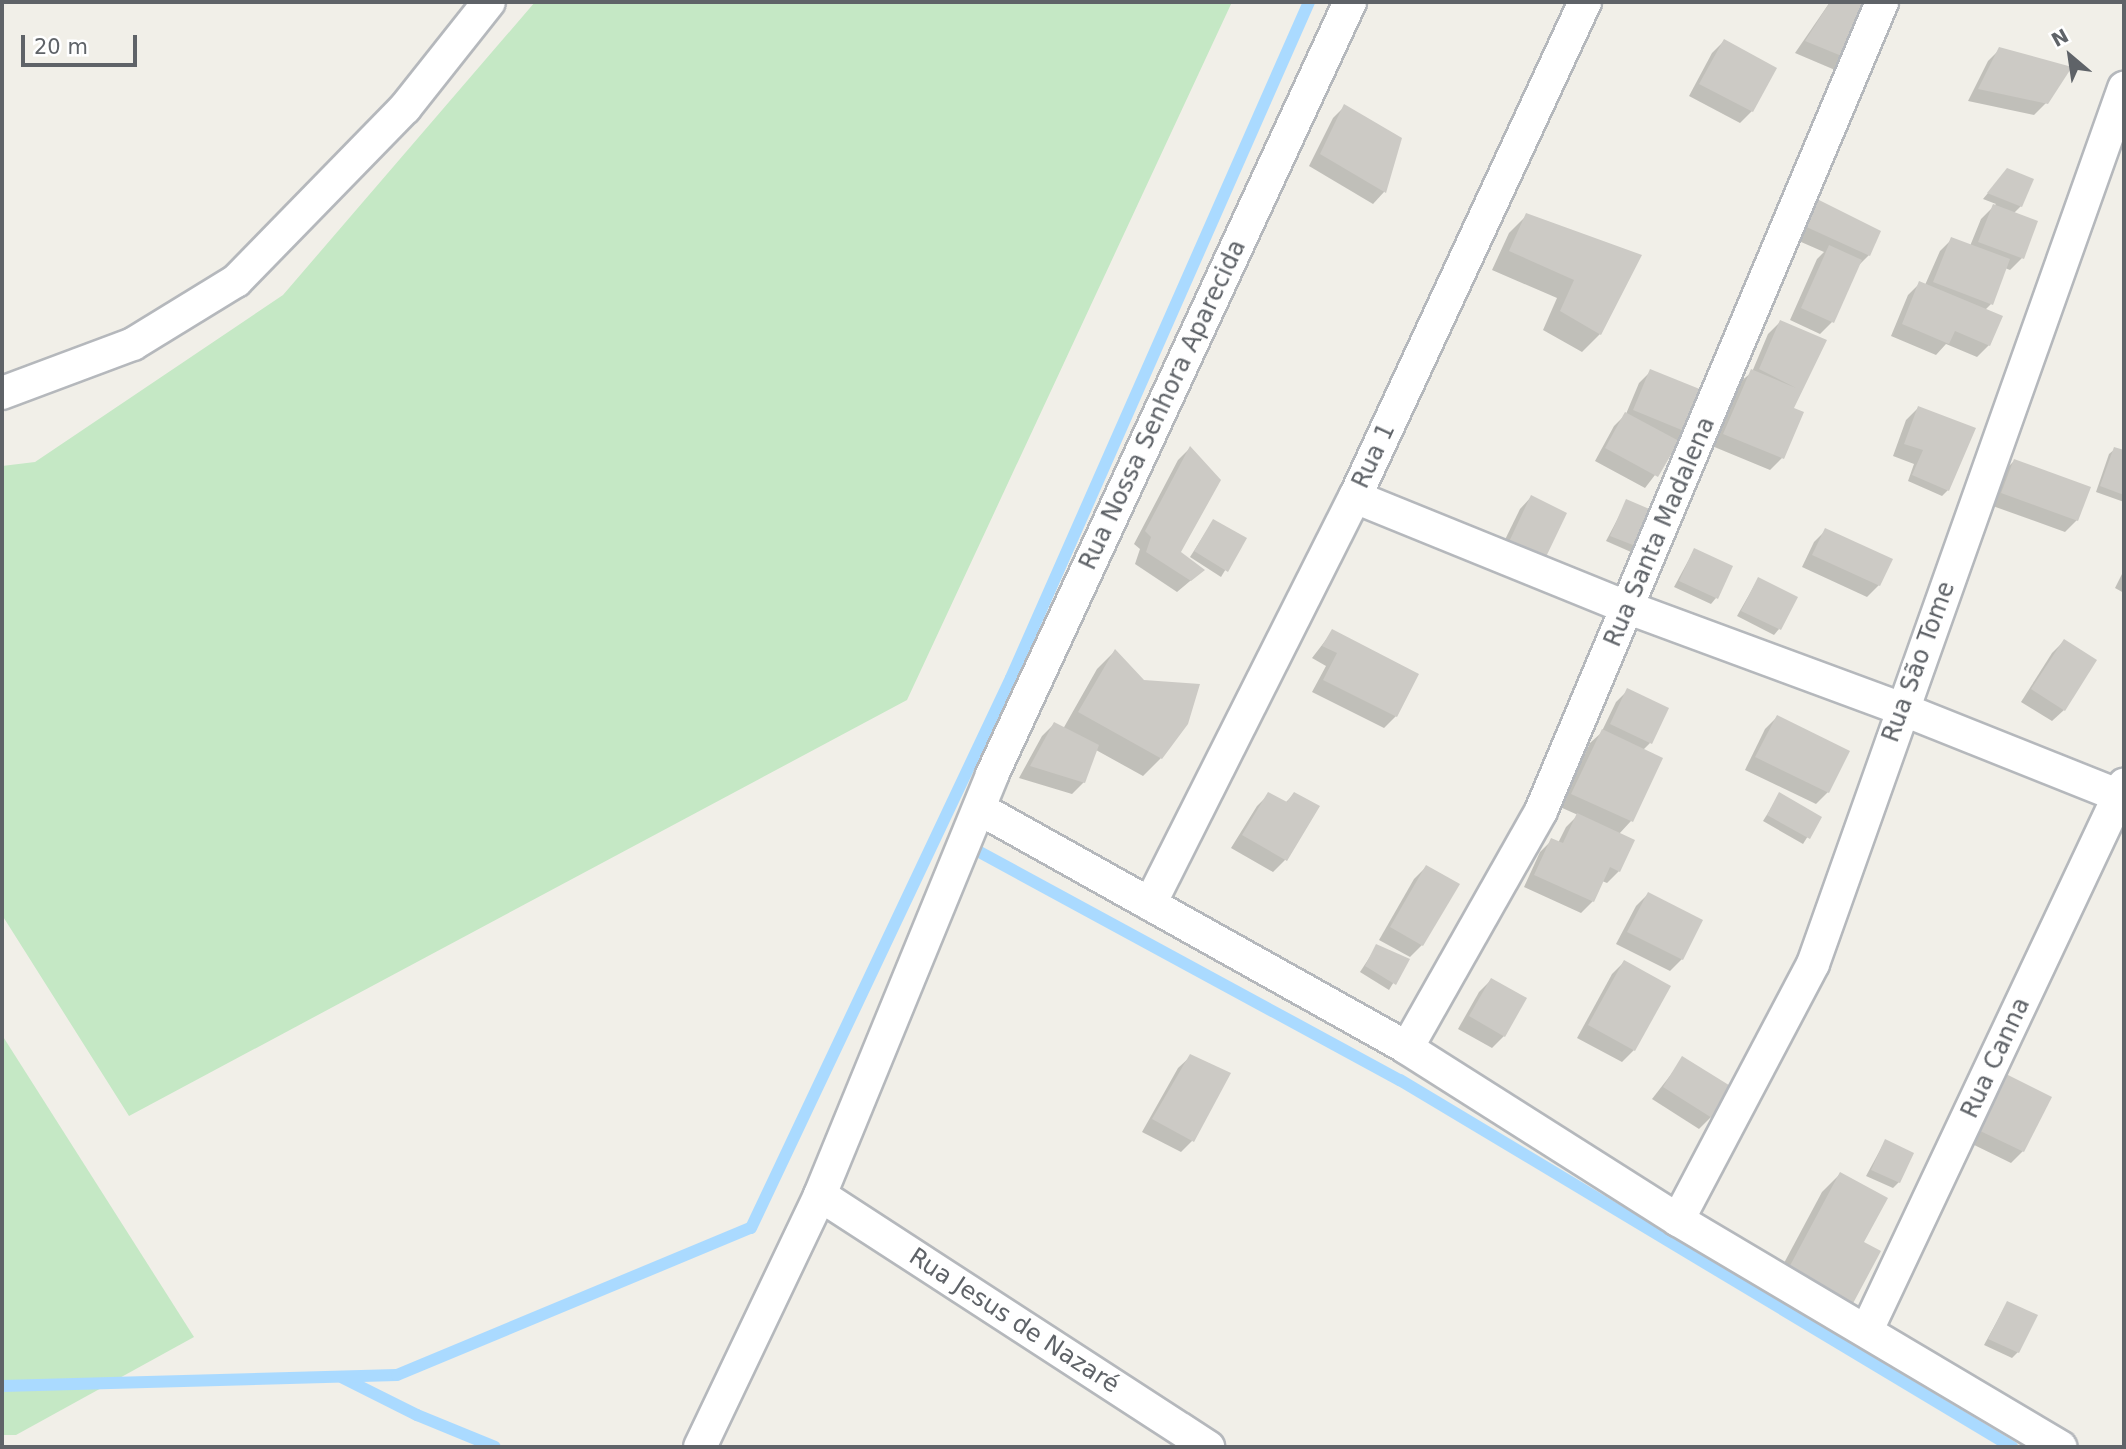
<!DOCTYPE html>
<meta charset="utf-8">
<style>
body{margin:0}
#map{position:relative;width:2126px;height:1449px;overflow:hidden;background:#f1efe8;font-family:"DejaVu Sans",sans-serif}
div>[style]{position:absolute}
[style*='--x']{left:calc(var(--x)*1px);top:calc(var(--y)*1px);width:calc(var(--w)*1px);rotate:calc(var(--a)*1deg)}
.green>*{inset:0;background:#c5e8c5}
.shadow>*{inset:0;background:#0003}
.stream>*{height:12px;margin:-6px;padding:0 6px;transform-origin:6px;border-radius:6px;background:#aadaff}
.building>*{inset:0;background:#cccac5}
.roads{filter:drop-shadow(2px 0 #b5b8bc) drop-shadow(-2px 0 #b5b8bc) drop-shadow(0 2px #b5b8bc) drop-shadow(0 -2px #b5b8bc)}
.street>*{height:32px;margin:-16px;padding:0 16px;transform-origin:16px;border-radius:16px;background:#fff}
span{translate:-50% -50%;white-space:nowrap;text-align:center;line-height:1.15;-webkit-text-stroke:6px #fff;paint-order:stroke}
.street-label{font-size:24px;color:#5f6368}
.frame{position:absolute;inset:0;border:4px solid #5f6368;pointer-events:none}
.north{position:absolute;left:2035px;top:21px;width:70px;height:70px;-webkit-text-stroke:5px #fff;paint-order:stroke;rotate:331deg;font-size:19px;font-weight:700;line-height:28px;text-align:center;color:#5f6368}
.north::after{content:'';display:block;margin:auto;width:24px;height:32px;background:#5f6368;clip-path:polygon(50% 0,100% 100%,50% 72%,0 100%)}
.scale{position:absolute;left:21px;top:35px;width:116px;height:32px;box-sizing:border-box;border:4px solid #5f6368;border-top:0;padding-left:9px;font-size:21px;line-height:24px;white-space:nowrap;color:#5f6368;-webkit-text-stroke:5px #fff;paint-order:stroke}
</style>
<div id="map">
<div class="green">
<div style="clip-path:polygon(535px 2px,1232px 2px,907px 700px,129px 1116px,2px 915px,2px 466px,35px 462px,283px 295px)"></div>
<div style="clip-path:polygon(2px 1035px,194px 1337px,16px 1435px,2px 1435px)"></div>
</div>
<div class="shadow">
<div style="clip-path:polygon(1830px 2px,1845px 2px,1869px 8px,1847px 58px,1835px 70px,1795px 53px)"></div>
<div style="clip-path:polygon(1724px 41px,1775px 68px,1752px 111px,1740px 123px,1689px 96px,1712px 53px)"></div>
<div style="clip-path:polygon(2000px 49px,2046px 103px,2034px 115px,1968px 101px,1988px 61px)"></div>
<div style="clip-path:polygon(1345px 106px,1400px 138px,1384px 192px,1373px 204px,1309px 166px,1333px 118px)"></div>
<div style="clip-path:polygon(2002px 176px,2021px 206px,2013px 214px,2022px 258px,2010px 270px,2005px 268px,1991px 304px,1985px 310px,1989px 345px,1977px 357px,1946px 344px,1936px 355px,1891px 336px,1908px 295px,1920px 283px,1925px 285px,1940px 251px,1952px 239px,1970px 246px,1981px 219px,1996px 204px,1983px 199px)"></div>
<div style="clip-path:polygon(1806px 214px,1879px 232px,1869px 255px,1858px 266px,1832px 322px,1820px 334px,1790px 320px,1817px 259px,1824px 252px,1792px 238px)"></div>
<div style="clip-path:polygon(1527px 215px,1640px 256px,1600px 334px,1582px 352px,1543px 330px,1557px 298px,1492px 270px,1509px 233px)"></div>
<div style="clip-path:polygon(1780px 322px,1825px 341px,1791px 409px,1782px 458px,1770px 470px,1712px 446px,1739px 383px,1752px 372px,1768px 334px)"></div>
<div style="clip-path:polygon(1651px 371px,1688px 432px,1645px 488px,1595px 461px,1614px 426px,1626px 414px,1639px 383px)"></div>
<div style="clip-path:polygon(1918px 408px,1948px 490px,1942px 496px,1908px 481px,1914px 464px,1893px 456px,1906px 420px)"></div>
<div style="clip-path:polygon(1190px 448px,1179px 553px,1202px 571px,1177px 592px,1135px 564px,1140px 549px,1134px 544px,1178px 460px)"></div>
<div style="clip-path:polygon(2115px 449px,2124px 452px,2124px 502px,2096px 492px,2109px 454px)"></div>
<div style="clip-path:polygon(2014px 461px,2077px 520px,2065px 532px,1990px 505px,2002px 473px)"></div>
<div style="clip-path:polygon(1531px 497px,1565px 514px,1497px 556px,1520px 509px)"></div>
<div style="clip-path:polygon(1627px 501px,1636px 546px,1631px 552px,1606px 541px)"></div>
<div style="clip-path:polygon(1213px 521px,1244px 539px,1221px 577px,1190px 557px)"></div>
<div style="clip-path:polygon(1826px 530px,1879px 585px,1867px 597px,1802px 567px,1814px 542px)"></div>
<div style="clip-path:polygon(1694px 550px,1716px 598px,1711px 604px,1674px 587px)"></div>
<div style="clip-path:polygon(2124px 570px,2124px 593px,2115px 588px)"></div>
<div style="clip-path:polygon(1758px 579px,1779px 629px,1774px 635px,1737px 616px)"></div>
<div style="clip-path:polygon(1332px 632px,1396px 716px,1384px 728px,1312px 692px,1326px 666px,1312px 658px)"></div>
<div style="clip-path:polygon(2064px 641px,2064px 710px,2052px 721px,2021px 702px,2052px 653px)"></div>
<div style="clip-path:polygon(1115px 651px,1161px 758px,1143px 776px,1096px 750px,1084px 782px,1072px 794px,1019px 778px,1042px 736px,1054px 724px,1063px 729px,1097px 669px)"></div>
<div style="clip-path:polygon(1628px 690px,1650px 743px,1643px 750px,1661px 758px,1631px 821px,1619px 834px,1619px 871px,1607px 883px,1602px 881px,1593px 901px,1581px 913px,1524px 887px,1540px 852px,1552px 840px,1558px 843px,1566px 827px,1578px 815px,1560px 807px,1590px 743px,1601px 733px,1616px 702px)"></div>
<div style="clip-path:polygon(1777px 717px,1828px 792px,1816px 804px,1745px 770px,1765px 729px)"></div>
<div style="clip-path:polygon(1269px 794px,1285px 803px,1294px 794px,1285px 860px,1273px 872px,1231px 848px,1257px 806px)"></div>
<div style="clip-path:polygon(1780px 794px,1820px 817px,1803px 844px,1763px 821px)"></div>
<div style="clip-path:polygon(1426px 867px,1422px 945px,1410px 957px,1379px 940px,1414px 879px)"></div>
<div style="clip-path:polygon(1648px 894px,1682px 959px,1670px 971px,1616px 944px,1636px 906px)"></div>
<div style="clip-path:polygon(1377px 946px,1407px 960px,1389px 990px,1360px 972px)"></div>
<div style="clip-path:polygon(1624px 962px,1634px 1050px,1622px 1062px,1577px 1038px,1612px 974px)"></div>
<div style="clip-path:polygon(1491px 980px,1504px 1036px,1492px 1048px,1458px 1029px,1479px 992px)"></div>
<div style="clip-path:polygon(1191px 1056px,1193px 1140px,1181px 1152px,1142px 1132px,1178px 1068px)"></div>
<div style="clip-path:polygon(1683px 1059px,1711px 1117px,1699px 1129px,1652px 1099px)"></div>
<div style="clip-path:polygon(1992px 1087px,2023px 1151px,2011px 1163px,1966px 1141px)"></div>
<div style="clip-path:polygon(1885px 1141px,1899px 1182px,1893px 1188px,1866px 1176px)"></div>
<div style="clip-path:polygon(1840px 1174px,1862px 1242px,1830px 1326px,1768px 1293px,1822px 1192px)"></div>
<div style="clip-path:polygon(2007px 1303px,2018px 1352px,2012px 1358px,1984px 1345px)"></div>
</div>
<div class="stream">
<div style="--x:974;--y:849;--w:485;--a:28.5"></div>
<div style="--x:1400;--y:1080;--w:714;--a:30.95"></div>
<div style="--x:343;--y:1378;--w:83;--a:26.6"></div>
<div style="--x:417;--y:1415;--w:84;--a:22.3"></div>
<div style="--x:2;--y:1386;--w:395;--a:-1.6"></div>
<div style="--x:397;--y:1375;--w:383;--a:-22.6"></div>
<div style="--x:751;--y:1228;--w:608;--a:-64.7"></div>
<div style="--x:1011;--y:678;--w:739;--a:-66.21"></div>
</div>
<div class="building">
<div style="clip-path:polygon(1830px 2px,1852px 2px,1872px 7px,1849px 59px,1805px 41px)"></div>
<div style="clip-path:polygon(1724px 39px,1777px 68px,1753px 112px,1699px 84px)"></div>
<div style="clip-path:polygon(1999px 47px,2072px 67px,2048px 104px,1978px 89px)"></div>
<div style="clip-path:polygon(1344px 104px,1402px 138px,1386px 193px,1320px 154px)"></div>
<div style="clip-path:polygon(2007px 168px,2034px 179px,2022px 207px,1987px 193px)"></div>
<div style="clip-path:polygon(1817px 199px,1881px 231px,1870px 256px,1802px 225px)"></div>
<div style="clip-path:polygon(1993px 204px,2038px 221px,2024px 259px,1978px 242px)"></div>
<div style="clip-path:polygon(1526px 213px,1642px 255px,1601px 335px,1560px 311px,1574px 280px,1509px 251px)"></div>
<div style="clip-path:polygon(1951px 237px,2010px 259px,1993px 305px,1933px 282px)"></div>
<div style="clip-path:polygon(1829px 245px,1862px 260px,1834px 323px,1801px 308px)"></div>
<div style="clip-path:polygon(1919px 281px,2003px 316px,1990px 346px,1955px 331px,1949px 344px,1902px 324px)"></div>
<div style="clip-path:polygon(1780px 320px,1827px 340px,1794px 408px,1804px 412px,1784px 459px,1723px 434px,1751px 369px,1796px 388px,1759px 369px)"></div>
<div style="clip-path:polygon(1650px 369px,1707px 392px,1689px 433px,1633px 410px)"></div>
<div style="clip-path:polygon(1918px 406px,1976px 428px,1949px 491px,1912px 475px,1923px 450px,1904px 444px)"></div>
<div style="clip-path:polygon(1625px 412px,1679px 441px,1658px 477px,1605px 448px)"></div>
<div style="clip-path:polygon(1190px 446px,1221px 480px,1181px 552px,1205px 570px,1191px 581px,1146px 552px,1151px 537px,1145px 531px)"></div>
<div style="clip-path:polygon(2114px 447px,2124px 450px,2124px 495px,2100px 486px)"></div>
<div style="clip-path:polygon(2014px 459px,2091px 487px,2078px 521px,2001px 493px)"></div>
<div style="clip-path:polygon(1531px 495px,1567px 513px,1544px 561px,1508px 544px)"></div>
<div style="clip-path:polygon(1626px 499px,1654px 511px,1638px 547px,1610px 536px)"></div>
<div style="clip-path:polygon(1213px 519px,1247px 538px,1228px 572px,1194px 551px)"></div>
<div style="clip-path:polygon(1825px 528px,1893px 559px,1880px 586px,1812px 555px)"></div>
<div style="clip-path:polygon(1694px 548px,1733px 566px,1718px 599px,1679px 581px)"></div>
<div style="clip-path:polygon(1758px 577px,1798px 597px,1781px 630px,1741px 611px)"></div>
<div style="clip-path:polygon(1332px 629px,1419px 674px,1397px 717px,1323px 680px,1337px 653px,1322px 646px)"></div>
<div style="clip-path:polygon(2064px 639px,2097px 660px,2065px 711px,2031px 689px)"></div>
<div style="clip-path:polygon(1115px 649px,1144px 680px,1200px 684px,1188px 724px,1162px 759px,1078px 712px)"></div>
<div style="clip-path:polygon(1627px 688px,1669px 708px,1652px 744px,1610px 724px)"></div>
<div style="clip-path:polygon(1777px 715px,1850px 751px,1829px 793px,1755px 757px)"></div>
<div style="clip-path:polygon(1054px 722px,1099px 745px,1085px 783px,1030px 766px)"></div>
<div style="clip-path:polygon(1602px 729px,1663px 758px,1633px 822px,1571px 794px)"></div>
<div style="clip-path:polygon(1268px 792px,1287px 802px,1294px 792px,1320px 806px,1287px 861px,1242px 835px)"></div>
<div style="clip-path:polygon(1779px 792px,1822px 817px,1810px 839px,1767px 815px)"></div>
<div style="clip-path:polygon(1577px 813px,1635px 840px,1620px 872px,1610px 867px,1594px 902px,1534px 875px,1551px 838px,1563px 843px)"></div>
<div style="clip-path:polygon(1426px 865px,1460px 884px,1423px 946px,1390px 927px)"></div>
<div style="clip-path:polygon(1648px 892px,1703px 920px,1683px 960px,1627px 932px)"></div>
<div style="clip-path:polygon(1376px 944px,1410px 959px,1396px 985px,1365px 966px)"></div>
<div style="clip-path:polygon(1624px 960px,1671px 986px,1635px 1051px,1588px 1025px)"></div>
<div style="clip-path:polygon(1491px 978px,1527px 998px,1505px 1037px,1469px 1016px)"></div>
<div style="clip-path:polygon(1190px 1054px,1231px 1073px,1194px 1142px,1152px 1119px)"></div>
<div style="clip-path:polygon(1682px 1056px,1732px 1087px,1712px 1118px,1663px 1087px)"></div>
<div style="clip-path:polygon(2004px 1073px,2052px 1097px,2024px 1152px,1976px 1129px)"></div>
<div style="clip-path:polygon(1885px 1139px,1914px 1153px,1900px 1183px,1871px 1170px)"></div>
<div style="clip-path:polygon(1840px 1172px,1888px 1198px,1864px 1242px,1881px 1251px,1850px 1309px,1785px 1275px)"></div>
<div style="clip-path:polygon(2007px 1301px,2038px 1315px,2019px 1353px,1988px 1339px)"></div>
</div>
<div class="roads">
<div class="street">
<div style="--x:2;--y:393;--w:140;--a:-20.5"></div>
<div style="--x:133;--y:344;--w:121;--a:-31.5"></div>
<div style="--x:236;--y:281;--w:242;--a:-45.7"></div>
<div style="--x:405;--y:108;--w:135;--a:-51.6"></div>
<div style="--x:1355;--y:497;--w:296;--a:22.1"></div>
<div style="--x:1629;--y:608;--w:291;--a:20.3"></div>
<div style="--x:1902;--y:709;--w:235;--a:21.8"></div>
<div style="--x:980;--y:809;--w:489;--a:29.2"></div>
<div style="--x:1407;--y:1048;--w:321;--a:32.4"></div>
<div style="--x:1678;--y:1220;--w:445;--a:30.7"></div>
<div style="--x:1150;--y:904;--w:456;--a:-63.3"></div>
<div style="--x:1355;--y:497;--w:546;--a:-65.08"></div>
<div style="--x:1407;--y:1048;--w:272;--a:-60.5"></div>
<div style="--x:1541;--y:811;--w:878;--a:-67.14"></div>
<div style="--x:820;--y:1195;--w:463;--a:33"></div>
<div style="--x:1678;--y:1220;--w:289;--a:-62.2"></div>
<div style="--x:1813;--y:964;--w:930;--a:-70.45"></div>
<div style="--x:1867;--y:1330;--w:603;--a:-64.75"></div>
<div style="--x:700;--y:1447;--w:279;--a:-64.5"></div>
<div style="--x:820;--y:1195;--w:454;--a:-67.7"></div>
<div style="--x:992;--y:775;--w:852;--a:-65.15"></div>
</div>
</div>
<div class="street-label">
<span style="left:1163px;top:405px;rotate:-65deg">Rua Nossa Senhora Aparecida</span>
<span style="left:1374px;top:456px;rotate:-65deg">Rua 1</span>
<span style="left:1660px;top:532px;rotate:-67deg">Rua Santa Madalena</span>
<span style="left:1919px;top:662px;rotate:-70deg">Rua São Tome</span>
<span style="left:1996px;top:1058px;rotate:-65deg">Rua Canna</span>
<span style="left:1014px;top:1321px;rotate:33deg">Rua Jesus de Nazaré</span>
</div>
<div class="frame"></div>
<div class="north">N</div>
<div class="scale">20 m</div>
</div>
